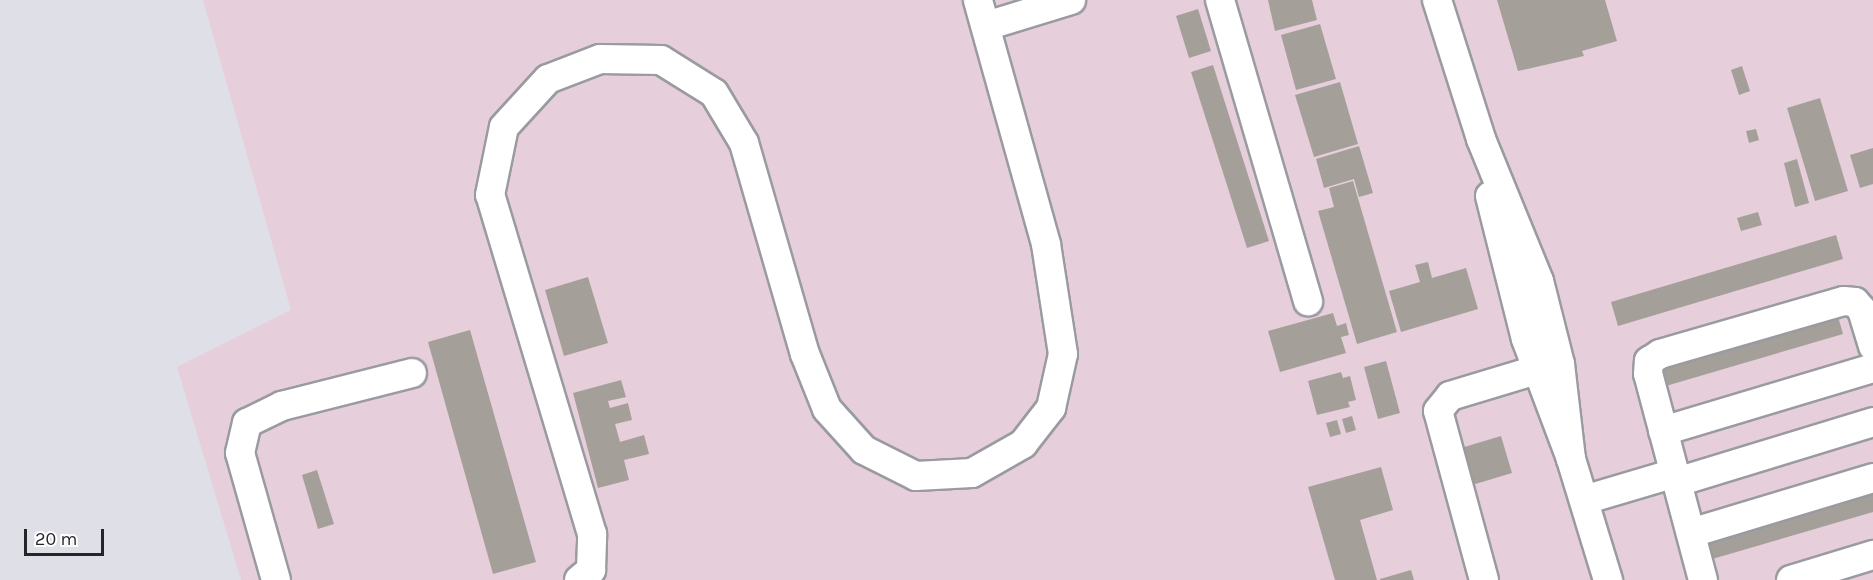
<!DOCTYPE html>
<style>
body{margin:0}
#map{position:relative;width:1873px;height:580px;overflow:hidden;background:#dfdfe7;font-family:Karla,sans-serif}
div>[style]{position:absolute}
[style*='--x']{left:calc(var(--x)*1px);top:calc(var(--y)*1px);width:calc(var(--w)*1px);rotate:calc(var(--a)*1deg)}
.industrial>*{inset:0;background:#e6cfda}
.building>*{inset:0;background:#a59f9a}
.roads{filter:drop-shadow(2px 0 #9a9aa1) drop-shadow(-2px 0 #9a9aa1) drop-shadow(0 2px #9a9aa1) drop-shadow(0 -2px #9a9aa1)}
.minor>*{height:28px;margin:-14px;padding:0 14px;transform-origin:14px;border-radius:14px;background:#fff}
span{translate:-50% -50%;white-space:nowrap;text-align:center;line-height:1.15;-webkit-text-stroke:4.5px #fff;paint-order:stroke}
.scale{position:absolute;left:24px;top:529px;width:80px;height:27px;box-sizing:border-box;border:3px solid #262629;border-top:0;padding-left:8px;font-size:18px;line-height:21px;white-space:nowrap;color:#262629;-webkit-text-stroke:4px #fff;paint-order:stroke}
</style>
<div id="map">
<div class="industrial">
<div style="clip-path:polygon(203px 0,1873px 0,1873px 580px,241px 580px,177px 367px,291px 310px)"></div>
</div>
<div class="building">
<div style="clip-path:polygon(1268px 0,1312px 0,1317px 20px,1275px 31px)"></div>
<div style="clip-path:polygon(1497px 0,1605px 0,1617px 41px,1582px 51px,1584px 56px,1518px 71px)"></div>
<div style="clip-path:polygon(1198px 9px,1211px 51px,1189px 58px,1176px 16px)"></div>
<div style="clip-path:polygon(1320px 24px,1336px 79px,1296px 90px,1281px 35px)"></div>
<div style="clip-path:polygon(1213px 65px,1269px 241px,1247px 248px,1191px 72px)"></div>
<div style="clip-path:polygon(1742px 66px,1750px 91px,1739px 95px,1731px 70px)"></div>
<div style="clip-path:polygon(1340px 82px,1358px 144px,1314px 157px,1295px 95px)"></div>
<div style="clip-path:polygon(1820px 98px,1848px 191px,1815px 201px,1787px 108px)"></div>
<div style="clip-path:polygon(1756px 129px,1759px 140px,1749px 143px,1746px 131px)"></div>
<div style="clip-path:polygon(1359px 146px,1373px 193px,1359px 197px,1354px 179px,1324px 188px,1316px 159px)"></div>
<div style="clip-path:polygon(1873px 148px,1873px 184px,1860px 188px,1850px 155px)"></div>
<div style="clip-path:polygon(1797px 159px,1809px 203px,1795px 207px,1784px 163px)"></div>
<div style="clip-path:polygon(1353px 181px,1397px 332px,1357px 344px,1318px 211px,1334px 207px,1329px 188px)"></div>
<div style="clip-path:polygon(1758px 212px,1762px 225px,1741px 231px,1737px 218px)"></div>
<div style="clip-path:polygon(1836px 235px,1843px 259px,1618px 326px,1611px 302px)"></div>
<div style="clip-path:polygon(1428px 262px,1432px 278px,1466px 268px,1478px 309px,1401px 332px,1389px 291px,1420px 282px,1415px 265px)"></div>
<div style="clip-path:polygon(588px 277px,608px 343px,564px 356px,545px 290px)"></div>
<div style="clip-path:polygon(1831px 292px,1843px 334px,1659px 388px,1646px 347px)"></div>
<div style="clip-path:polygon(1333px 313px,1337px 326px,1346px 323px,1349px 335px,1341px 337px,1346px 353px,1280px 372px,1268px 331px)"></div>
<div style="clip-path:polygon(470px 330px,536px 562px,493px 574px,428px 342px)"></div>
<div style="clip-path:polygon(1386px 361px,1400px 413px,1378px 419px,1364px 367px)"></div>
<div style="clip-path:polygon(1341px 372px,1343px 378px,1350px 376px,1356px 400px,1348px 402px,1350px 407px,1317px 415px,1308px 381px)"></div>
<div style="clip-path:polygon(621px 380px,626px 397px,608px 401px,610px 408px,628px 403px,632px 420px,615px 424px,620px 442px,644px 435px,649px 454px,624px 460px,629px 480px,598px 488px,573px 393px)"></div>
<div style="clip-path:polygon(1352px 416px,1356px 430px,1346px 433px,1342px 419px)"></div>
<div style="clip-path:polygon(1337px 420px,1341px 434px,1330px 437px,1326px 423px)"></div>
<div style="clip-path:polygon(1501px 436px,1512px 473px,1472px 485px,1461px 448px)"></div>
<div style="clip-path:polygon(1381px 467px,1393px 510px,1360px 520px,1377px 580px,1335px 580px,1308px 487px)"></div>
<div style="clip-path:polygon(1873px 468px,1873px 512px,1709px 560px,1698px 520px)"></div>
<div style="clip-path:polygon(317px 470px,334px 524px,318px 529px,302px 475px)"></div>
<div style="clip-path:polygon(1411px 570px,1414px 580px,1380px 580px,1380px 579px)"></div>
</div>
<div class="roads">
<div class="minor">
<div style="--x:1220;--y:0;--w:314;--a:73.7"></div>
<div style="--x:1437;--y:0;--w:146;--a:72.4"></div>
<div style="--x:1481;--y:139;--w:153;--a:67.8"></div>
<div style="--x:1539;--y:281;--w:86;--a:75.8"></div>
<div style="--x:1560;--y:364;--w:96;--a:83.4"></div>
<div style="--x:986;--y:26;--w:89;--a:-17"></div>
<div style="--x:1490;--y:196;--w:147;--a:75.9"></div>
<div style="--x:1526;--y:339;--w:128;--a:69.4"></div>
<div style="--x:1571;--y:459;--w:127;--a:73"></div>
<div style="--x:1663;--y:431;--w:219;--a:-16.7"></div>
<div style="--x:1677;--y:482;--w:205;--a:-17"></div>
<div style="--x:1584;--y:500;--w:95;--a:-16.5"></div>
<div style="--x:1691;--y:533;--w:190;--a:-16.8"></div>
<div style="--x:276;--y:580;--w:132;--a:-105.8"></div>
<div style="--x:240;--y:453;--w:31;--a:-77"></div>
<div style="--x:247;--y:423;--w:39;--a:-26"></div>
<div style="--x:282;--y:406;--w:134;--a:-14.2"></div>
<div style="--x:579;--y:580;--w:16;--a:-40"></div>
<div style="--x:591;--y:570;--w:36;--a:-88"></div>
<div style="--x:592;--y:534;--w:354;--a:-106.7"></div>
<div style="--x:490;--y:195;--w:69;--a:-78.4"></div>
<div style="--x:504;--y:127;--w:65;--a:-47.5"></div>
<div style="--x:548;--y:79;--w:56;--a:-21"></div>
<div style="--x:600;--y:59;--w:61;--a:0.9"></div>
<div style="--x:661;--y:60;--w:62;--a:31.9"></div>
<div style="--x:714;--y:93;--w:58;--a:59"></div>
<div style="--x:744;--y:143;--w:220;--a:73.9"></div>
<div style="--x:805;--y:354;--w:59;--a:68.2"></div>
<div style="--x:827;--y:409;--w:55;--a:47.9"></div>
<div style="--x:864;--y:450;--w:58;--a:26.6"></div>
<div style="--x:916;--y:476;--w:56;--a:-3.1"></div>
<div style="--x:972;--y:473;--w:59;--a:-29.6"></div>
<div style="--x:1023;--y:444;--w:46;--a:-52.1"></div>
<div style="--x:1051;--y:408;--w:55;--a:-77.5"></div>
<div style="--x:1063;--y:354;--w:111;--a:-98.8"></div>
<div style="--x:1046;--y:244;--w:253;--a:-105.6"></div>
<div style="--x:1484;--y:580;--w:175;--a:-105.2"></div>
<div style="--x:1438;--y:411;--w:19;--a:-51"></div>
<div style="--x:1450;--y:396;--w:90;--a:-16.8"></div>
<div style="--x:1703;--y:580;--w:213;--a:-104.9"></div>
<div style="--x:1648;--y:374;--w:13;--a:-86"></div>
<div style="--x:1649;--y:361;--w:13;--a:-32"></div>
<div style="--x:1660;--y:354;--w:191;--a:-16.1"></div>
<div style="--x:1844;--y:301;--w:11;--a:5"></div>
<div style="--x:1855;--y:302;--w:11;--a:49"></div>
<div style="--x:1862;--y:310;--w:38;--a:73"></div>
<div style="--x:1791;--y:580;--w:86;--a:-17"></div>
</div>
</div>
<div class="scale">20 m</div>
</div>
